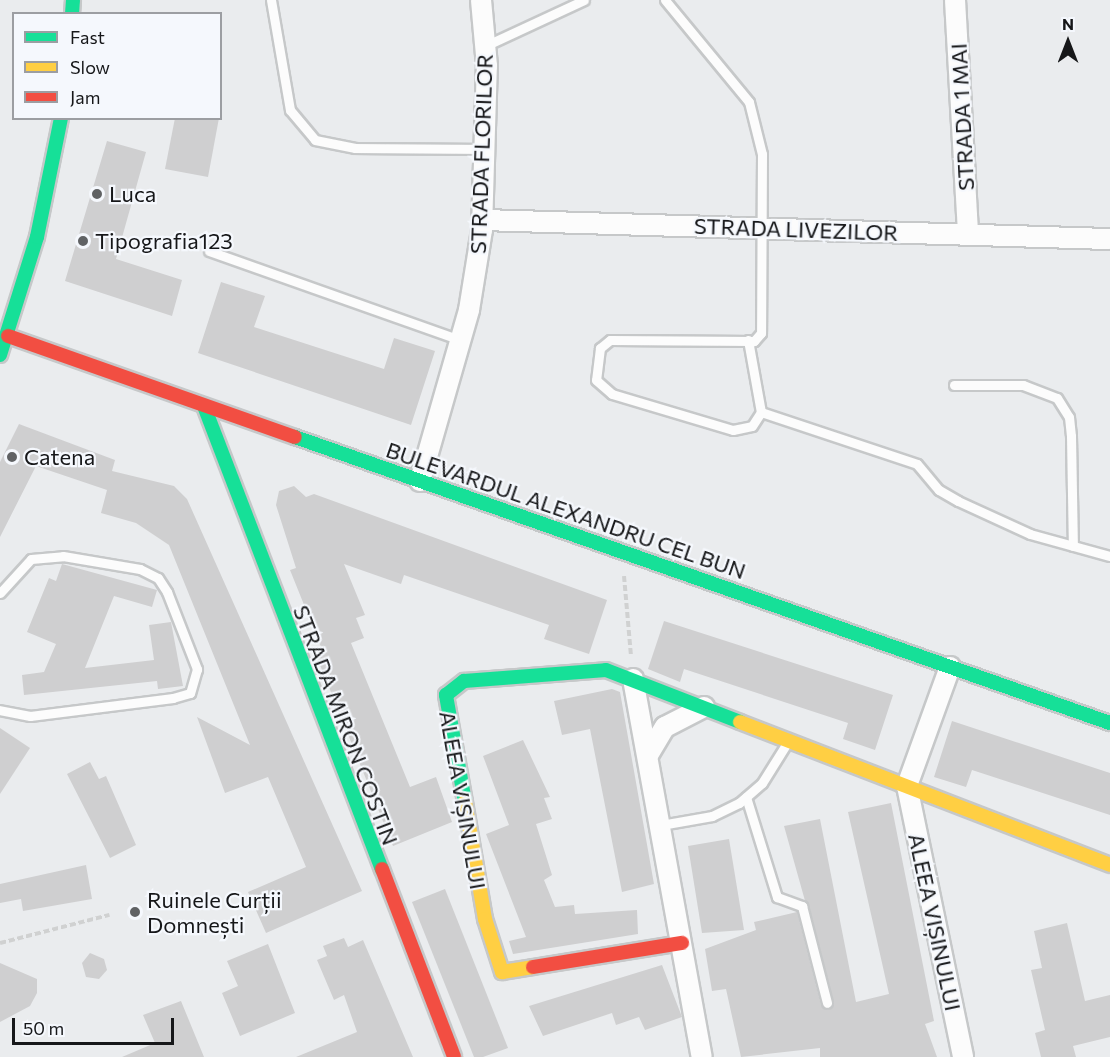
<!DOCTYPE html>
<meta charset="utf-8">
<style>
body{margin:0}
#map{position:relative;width:1110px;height:1057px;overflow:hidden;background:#eaecee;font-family:Commissioner,sans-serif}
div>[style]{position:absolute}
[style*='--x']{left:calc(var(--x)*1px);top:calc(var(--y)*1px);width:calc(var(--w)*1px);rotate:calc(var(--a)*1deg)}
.building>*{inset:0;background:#cfcfd0}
.path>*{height:4px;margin-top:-2px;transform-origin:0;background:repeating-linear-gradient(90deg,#d0d1d1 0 6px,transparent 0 9px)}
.roads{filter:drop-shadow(2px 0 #c6c8c9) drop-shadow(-2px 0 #c6c8c9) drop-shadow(0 2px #c6c8c9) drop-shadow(0 -2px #c6c8c9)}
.lane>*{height:9px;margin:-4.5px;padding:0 4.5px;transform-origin:4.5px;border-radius:4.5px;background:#fcfcfc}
.street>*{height:20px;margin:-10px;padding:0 10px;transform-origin:10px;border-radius:10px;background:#fcfcfc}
.fast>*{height:14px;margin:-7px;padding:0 7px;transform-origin:7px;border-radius:7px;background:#16e098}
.slow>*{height:14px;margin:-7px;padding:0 7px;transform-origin:7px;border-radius:7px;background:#ffcf43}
.jam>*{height:14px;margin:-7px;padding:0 7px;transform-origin:7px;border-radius:7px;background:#f24e42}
.dots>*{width:16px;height:16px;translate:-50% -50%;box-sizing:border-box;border:3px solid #f5f8fd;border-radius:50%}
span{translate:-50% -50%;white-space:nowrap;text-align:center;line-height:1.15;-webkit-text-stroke:4.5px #f5f8fd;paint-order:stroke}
.street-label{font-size:22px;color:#161719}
.poi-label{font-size:22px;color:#161719}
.left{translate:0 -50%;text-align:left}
.legend{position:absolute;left:12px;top:12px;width:210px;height:108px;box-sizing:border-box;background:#f5f8fd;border:2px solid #9c9ea2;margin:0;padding:8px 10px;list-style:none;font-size:18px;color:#161719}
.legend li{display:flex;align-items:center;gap:12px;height:30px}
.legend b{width:30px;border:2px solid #9c9ea2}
.north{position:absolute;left:1038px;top:12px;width:60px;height:60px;-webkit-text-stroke:4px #f5f8fd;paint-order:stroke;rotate:0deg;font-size:16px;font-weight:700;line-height:24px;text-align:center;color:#161719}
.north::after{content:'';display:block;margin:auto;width:21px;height:27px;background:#161719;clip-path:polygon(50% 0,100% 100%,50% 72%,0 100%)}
.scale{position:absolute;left:12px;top:1018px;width:162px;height:27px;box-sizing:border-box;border:3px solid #161719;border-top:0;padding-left:8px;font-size:18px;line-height:21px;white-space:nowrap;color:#161719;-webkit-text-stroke:4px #f5f8fd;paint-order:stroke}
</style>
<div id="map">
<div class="building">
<div style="clip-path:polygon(175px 118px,219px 118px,208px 177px,165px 169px)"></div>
<div style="clip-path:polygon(107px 141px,146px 152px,116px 259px,182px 280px,172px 316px,65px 281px)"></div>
<div style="clip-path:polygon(221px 282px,265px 296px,254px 327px,384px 369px,394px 338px,435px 351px,411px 425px,198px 353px)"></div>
<div style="clip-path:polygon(19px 424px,115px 460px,112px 471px,174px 486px,187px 499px,362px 891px,266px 933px,248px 892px,306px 867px,268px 777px,225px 793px,197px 717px,250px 745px,169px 545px,136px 523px,101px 513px,107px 490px,36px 466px,0 537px,0 462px)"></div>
<div style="clip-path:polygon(294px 486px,306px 497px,314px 494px,607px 600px,589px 654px,544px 639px,549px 625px,404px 575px,401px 584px,344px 564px,365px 615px,356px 618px,364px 638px,351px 643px,410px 787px,436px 777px,452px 822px,393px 846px,316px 655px,323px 652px,290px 570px,296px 568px,276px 505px,279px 491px)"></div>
<div style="clip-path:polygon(62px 564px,157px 590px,152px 607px,114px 596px,85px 668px,154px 660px,149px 625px,171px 622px,183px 686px,158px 689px,157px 681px,24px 695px,22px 675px,44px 672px,56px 644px,27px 632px,49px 578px,56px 581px)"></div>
<div style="clip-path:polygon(664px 621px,893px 695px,875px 750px,843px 739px,848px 723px,684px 669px,680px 682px,648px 669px)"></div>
<div style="clip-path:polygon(612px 689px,620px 692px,654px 884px,622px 892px,590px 729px,562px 735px,554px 701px)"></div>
<div style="clip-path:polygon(952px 721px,1110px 773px,1110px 815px,972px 770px,966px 787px,934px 777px)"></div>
<div style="clip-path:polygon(0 728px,30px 748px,0 794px)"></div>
<div style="clip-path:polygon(523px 740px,550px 797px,544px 798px,552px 819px,536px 824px,552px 875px,544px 880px,555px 907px,574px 905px,575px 914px,637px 910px,638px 934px,513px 954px,509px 941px,526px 937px,486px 834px,509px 825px,483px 756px)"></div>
<div style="clip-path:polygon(90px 762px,99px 779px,106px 776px,136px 845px,110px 858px,67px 774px)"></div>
<div style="clip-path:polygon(891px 803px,934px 1021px,925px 1024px,937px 1057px,820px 1057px,820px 1048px,741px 1057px,726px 989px,712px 991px,705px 949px,756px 930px,754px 922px,797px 912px,821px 1005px,828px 1010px,834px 1004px,784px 826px,820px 819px,856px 1002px,889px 994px,848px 812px)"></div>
<div style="clip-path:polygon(729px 839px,744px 930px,702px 933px,688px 846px)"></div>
<div style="clip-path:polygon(86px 865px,92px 899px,23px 911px,21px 899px,0 903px,0 884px)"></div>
<div style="clip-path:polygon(445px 889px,508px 1048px,483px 1057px,474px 1057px,412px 902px)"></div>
<div style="clip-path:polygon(1067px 923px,1085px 1001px,1110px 995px,1110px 1037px,1073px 1046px,1076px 1057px,1041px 1057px,1035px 1033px,1045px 1030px,1031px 970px,1042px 968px,1034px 931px)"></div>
<div style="clip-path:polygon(344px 938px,348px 947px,363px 940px,413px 1057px,296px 1057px,357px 1032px,344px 995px,334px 1000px,317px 960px,327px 956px,323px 946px)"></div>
<div style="clip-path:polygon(268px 944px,295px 1013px,240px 1036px,222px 993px,238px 986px,227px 961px)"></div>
<div style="clip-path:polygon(90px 953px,104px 959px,107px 970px,99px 979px,86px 977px,82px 963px)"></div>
<div style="clip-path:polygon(0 963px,37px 979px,37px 993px,30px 1006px,0 1022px)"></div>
<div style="clip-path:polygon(662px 965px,682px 1017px,645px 1030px,639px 1017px,616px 1025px,612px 1013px,543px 1036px,529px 1006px)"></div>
<div style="clip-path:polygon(181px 1001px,204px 1057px,122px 1057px,155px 1043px,143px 1015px)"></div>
</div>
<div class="path">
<div style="--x:624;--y:576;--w:80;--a:85"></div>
<div style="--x:0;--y:943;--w:113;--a:-14.4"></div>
</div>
<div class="roads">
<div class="lane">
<div style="--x:271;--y:0;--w:112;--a:80.2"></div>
<div style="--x:290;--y:110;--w:39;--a:50"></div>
<div style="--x:315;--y:140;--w:41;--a:11.3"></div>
<div style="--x:355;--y:148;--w:130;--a:0.4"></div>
<div style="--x:665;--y:0;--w:132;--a:50.5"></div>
<div style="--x:749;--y:102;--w:54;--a:76"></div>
<div style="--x:762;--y:154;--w:179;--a:90.3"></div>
<div style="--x:761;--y:333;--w:11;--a:131"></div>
<div style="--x:754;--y:341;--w:144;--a:-179.6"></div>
<div style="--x:610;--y:340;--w:13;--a:141"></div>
<div style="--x:600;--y:348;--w:32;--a:97"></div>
<div style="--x:596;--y:380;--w:21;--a:41"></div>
<div style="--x:612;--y:394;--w:126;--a:16.6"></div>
<div style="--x:733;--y:430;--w:19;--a:-12"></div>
<div style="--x:752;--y:426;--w:17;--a:-57"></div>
<div style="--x:485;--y:46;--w:109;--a:-24.9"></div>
<div style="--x:209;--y:251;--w:267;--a:19.5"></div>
<div style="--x:748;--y:340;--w:73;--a:79.8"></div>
<div style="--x:761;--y:412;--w:164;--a:18.4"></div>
<div style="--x:917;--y:464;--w:34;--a:50"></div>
<div style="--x:939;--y:490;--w:22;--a:30"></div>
<div style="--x:958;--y:501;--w:79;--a:24.6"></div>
<div style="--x:1030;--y:534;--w:83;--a:15.4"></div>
<div style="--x:954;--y:385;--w:69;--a:0"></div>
<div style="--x:1023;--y:385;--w:36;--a:21"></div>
<div style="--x:1057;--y:398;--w:22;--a:58"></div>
<div style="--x:1069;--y:417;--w:19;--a:84"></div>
<div style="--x:1071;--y:436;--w:110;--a:89"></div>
<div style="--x:0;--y:593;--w:46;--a:-47.6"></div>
<div style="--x:31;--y:559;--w:32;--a:-5"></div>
<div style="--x:63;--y:556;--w:78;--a:9.6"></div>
<div style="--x:140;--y:569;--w:20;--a:27"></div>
<div style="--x:158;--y:578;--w:17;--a:57"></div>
<div style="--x:167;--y:592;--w:83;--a:68.7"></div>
<div style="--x:197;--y:669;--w:25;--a:106"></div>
<div style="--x:190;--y:693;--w:18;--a:164"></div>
<div style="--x:173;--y:698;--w:144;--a:172.8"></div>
<div style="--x:30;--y:716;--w:31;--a:-169"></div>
<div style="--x:746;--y:797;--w:105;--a:72.8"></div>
<div style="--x:777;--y:897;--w:27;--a:20"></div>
<div style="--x:802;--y:906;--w:100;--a:75.5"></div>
<div style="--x:661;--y:825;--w:52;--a:-10"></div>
<div style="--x:712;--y:816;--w:30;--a:-26"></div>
<div style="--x:739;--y:803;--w:30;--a:-41"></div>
<div style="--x:762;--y:783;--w:47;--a:-58"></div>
</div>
<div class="street">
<div style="--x:955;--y:0;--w:235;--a:86.8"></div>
<div style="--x:483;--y:220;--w:627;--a:1.74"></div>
<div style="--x:420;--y:481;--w:178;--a:-74"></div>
<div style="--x:469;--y:310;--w:81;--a:-80.8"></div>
<div style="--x:482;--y:230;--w:164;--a:-88.3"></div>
<div style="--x:487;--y:66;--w:66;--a:-95.2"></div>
<div style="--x:950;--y:667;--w:127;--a:109.9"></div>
<div style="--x:907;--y:786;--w:277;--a:78.3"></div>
<div style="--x:633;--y:679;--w:384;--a:79.7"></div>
<div style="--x:648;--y:755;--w:33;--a:-59"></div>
<div style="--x:665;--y:727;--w:44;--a:-27.1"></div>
</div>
<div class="fast">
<div style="--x:72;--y:14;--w:14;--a:-86"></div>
<div style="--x:0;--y:355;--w:124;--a:-72.6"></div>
<div style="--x:37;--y:237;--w:121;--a:-78.6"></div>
<div style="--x:204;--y:406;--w:496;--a:69"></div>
<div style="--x:295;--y:437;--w:864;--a:19.34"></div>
<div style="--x:465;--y:802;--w:109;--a:-100.1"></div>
<div style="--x:446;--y:695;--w:23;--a:-38"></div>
<div style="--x:464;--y:681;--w:142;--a:-4.4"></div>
<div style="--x:606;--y:670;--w:144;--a:21.2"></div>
</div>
<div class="slow">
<div style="--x:740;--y:722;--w:397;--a:21.1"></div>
<div style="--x:465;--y:802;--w:119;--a:80.3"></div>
<div style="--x:485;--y:919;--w:56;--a:72.2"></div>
<div style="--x:502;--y:972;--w:31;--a:-9"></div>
</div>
<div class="jam">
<div style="--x:8;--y:336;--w:304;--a:19.4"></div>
<div style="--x:382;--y:869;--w:201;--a:69"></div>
<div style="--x:533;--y:967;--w:151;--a:-9.2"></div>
</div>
</div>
<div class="dots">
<div style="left:97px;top:194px;background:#606264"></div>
<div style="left:83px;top:241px;background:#606264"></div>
<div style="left:12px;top:457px;background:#606264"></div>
<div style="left:135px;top:912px;background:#606264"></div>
</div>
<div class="street-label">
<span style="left:962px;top:117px;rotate:-93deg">STRADA 1 MAI</span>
<span style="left:481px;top:154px;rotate:-88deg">STRADA FLORILOR</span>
<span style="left:796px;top:229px;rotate:2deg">STRADA LIVEZILOR</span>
<span style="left:566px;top:510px;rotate:19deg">BULEVARDUL ALEXANDRU CEL BUN</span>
<span style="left:346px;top:725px;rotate:69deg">STRADA MIRON COSTIN</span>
<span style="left:463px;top:800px;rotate:80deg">ALEEA VIȘINULUI</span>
<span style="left:935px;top:922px;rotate:78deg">ALEEA VIȘINULUI</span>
</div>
<div class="poi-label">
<span class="left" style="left:109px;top:194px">Luca</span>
<span class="left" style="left:95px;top:241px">Tipografia123</span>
<span class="left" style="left:24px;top:457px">Catena</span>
<span class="left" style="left:147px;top:912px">Ruinele Curții<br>Domnești</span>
</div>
<ul class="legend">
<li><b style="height:8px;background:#16e098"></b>Fast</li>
<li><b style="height:8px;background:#ffcf43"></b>Slow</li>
<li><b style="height:8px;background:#f24e42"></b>Jam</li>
</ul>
<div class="north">N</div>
<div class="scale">50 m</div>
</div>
